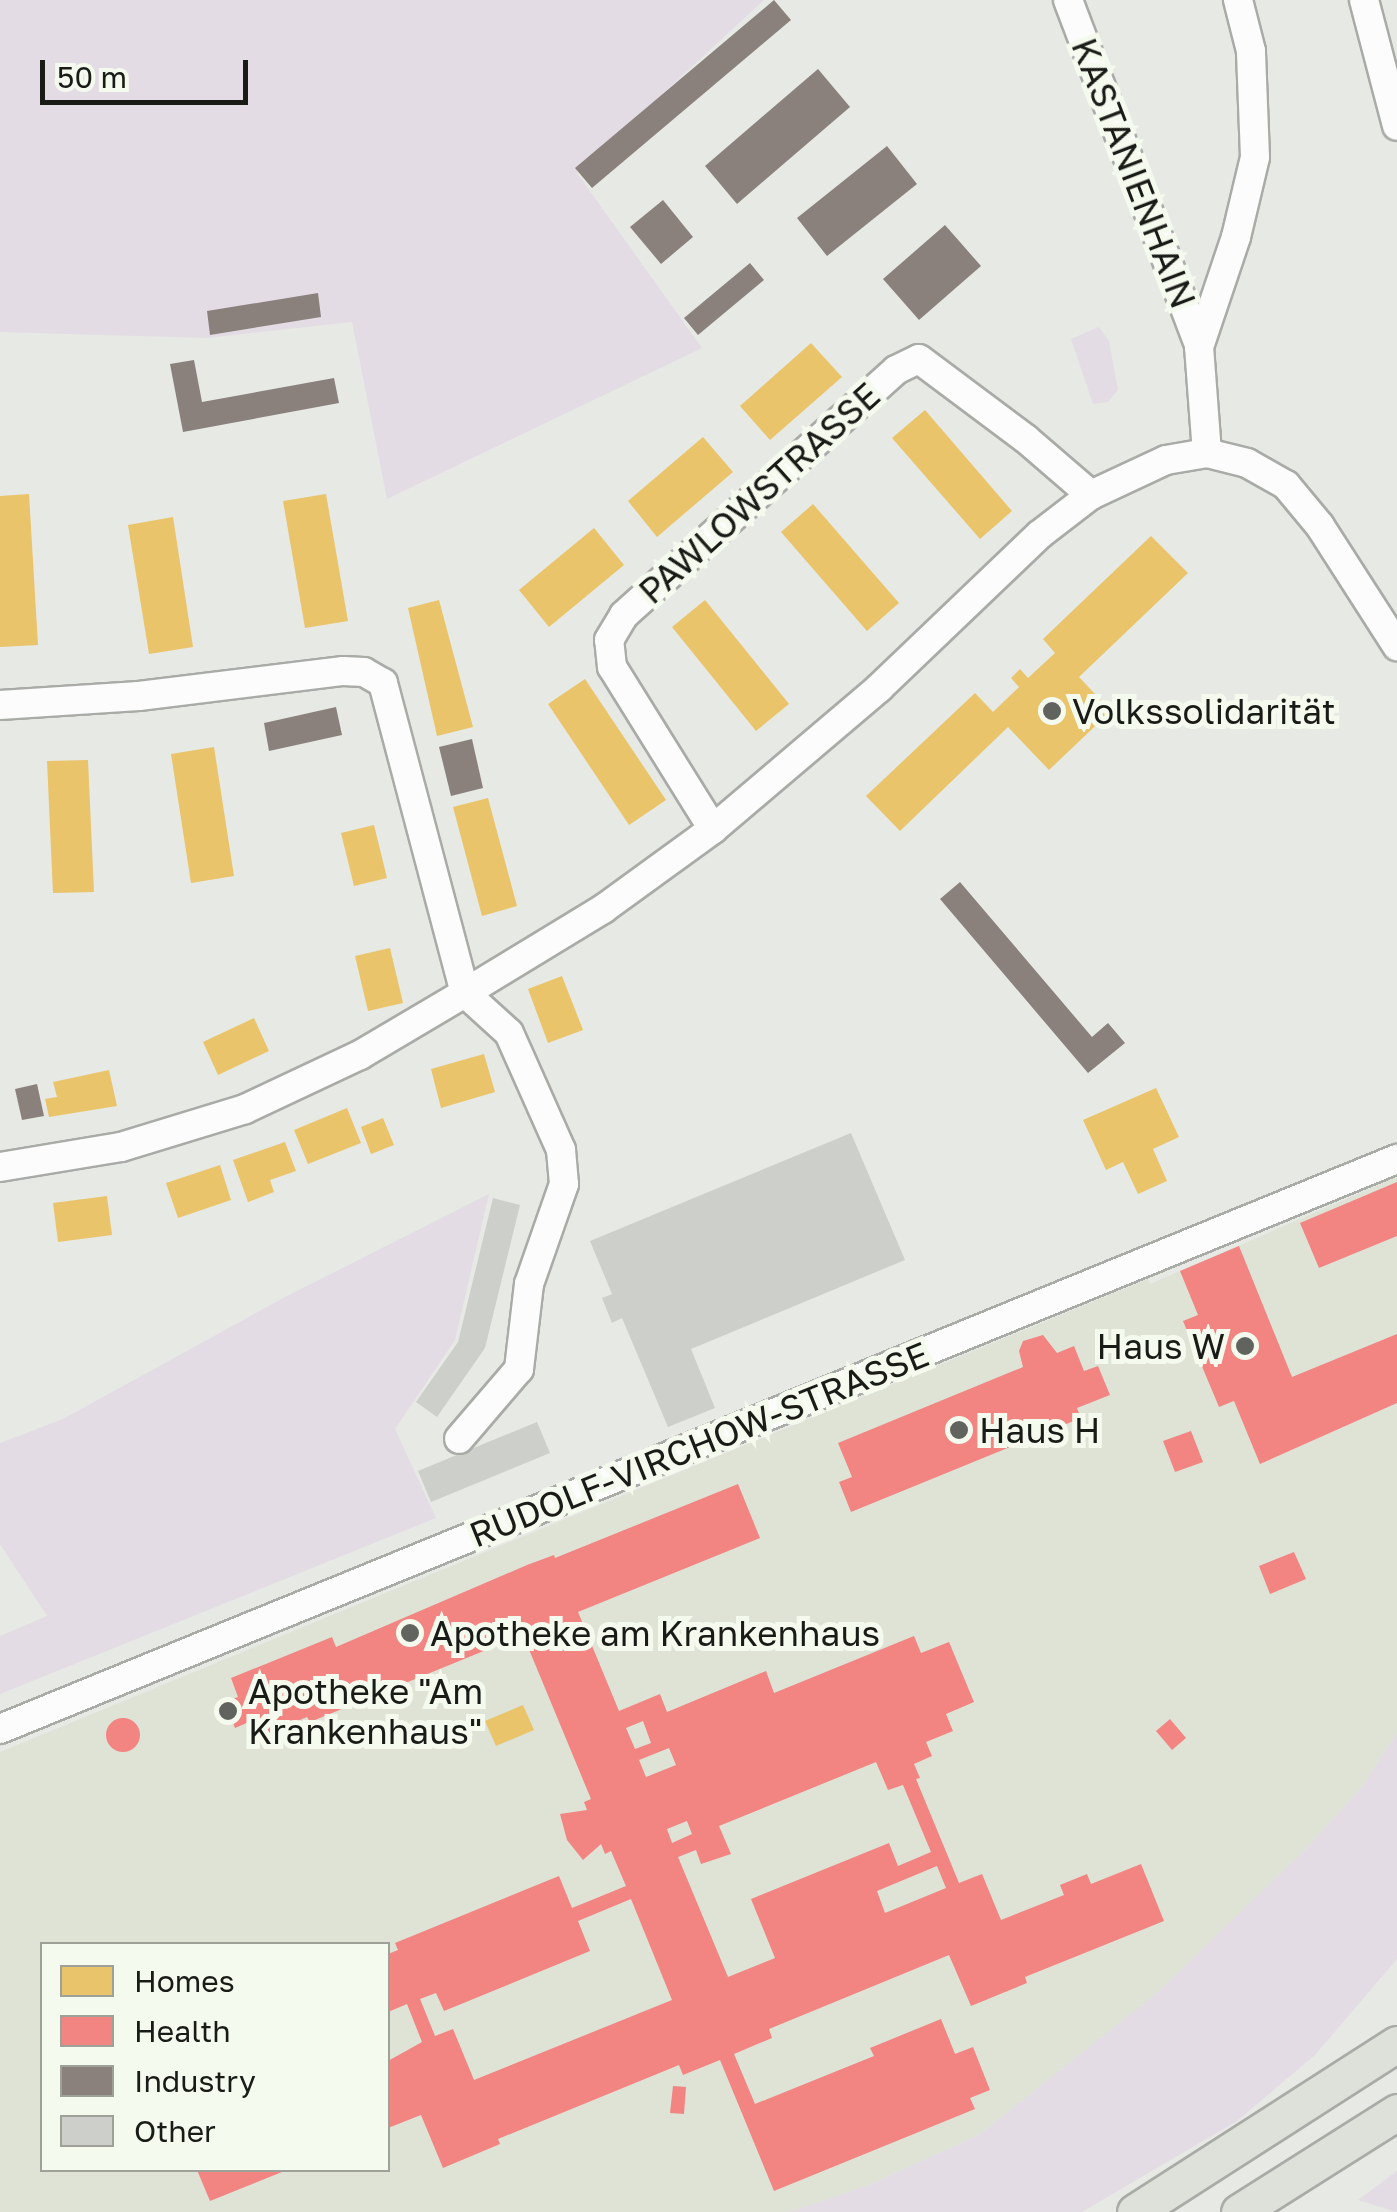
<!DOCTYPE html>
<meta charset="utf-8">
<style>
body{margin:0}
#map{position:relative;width:1397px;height:2212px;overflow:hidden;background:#e7e9e4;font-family:"Golos Text",sans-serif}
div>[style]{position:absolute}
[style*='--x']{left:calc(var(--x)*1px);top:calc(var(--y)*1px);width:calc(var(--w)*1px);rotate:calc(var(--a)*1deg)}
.built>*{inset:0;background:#dee3d6}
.green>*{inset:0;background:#e3dce5}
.homes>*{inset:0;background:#e9c46a}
.health>*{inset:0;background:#f28482}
.round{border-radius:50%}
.industry>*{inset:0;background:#8a817c}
.building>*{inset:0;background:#cdcfca}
.roads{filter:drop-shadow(2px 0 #a9aba7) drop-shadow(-2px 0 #a9aba7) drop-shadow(0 2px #a9aba7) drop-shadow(0 -2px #a9aba7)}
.minor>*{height:28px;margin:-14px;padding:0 14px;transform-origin:14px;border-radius:14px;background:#fbfcfb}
.major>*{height:35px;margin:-17.5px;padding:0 17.5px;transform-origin:17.5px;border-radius:17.5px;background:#dee1d9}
.dots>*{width:28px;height:28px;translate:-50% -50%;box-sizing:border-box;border:5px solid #f5faee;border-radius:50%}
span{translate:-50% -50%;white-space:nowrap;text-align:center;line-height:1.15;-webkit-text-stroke:10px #f5faee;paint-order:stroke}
.street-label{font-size:35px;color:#191b17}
.poi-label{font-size:35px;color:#191b17}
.left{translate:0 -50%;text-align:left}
.right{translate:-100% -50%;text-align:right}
.legend{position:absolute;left:40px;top:1942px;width:350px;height:230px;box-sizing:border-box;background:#f5faee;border:2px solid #9da198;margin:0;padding:12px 18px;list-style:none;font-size:30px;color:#191b17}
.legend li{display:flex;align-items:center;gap:20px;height:50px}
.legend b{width:50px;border:2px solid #9da198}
.scale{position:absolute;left:40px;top:60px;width:208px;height:45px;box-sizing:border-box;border:5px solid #191b17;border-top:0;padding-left:12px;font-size:30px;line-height:35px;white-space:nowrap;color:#191b17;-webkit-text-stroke:8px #f5faee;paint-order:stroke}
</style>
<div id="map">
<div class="built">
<div style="clip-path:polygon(evenodd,1397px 1177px,1397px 1733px,1362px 1787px,1306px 1849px,1157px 1994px,979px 2135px,869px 2185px,790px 2212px,0 2212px,0 1752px,1148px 1279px,1150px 1284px,1397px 1177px,42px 1944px,388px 1944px,388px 2170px,42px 2170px,42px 1944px)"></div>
</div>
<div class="green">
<div style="clip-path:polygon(0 0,764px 0,577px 173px,702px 348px,387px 499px,352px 322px,207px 338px,0 332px)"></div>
<div style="clip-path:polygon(1099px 327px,1109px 341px,1118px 390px,1108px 402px,1093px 404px,1071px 339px)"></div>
<div style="clip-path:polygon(489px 1194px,455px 1340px,395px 1429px,436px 1518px,0 1694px,0 1636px,47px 1616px,0 1544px,0 1443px,63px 1419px,287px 1296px)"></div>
<div style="clip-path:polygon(1397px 1733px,1397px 1959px,1315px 2055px,1237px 2121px,1082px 2212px,790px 2212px,869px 2185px,979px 2135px,1157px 1993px,1306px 1849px,1362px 1787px)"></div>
<div style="clip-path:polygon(1397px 2171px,1397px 2212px,1358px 2200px)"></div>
</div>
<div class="homes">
<div style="clip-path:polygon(811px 343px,842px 377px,770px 440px,740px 406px)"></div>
<div style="clip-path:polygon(925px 410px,1012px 511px,980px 539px,892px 438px)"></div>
<div style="clip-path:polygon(703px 437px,733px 472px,657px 537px,628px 501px)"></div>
<div style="clip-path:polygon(29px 494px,38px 645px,0 647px,0 496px)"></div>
<div style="clip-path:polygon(326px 494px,348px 621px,305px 628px,283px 501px)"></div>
<div style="clip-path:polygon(813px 504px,899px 603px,867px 631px,781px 532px)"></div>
<div style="clip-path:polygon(173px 517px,193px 647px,149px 654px,128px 525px)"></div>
<div style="clip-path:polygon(594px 528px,624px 565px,549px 627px,519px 590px)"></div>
<div style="clip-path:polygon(1151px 536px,1188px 573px,1079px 677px,1111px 711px,1049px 770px,1008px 727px,900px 831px,866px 796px,975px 693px,993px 712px,1019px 687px,1011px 678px,1020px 669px,1028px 678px,1055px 653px,1043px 639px)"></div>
<div style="clip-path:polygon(439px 600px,473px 727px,437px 736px,408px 608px)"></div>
<div style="clip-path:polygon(705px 600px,789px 704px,756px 731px,672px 627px)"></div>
<div style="clip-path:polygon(585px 679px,666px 800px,629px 825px,548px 704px)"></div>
<div style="clip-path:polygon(214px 747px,234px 876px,191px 883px,171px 754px)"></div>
<div style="clip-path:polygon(88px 760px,94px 892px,53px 893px,47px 761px)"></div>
<div style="clip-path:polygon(488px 798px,517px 906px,482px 916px,453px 807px)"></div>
<div style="clip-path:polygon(374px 825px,387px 878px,354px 886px,341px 833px)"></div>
<div style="clip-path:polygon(390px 948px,403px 1003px,368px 1011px,355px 956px)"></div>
<div style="clip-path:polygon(562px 976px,583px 1030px,548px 1043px,528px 989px)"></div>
<div style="clip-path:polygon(254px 1018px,269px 1051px,218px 1075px,203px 1042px)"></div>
<div style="clip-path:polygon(484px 1054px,495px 1092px,441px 1108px,431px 1069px)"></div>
<div style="clip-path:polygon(109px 1070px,117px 1106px,49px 1117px,45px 1099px,57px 1097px,53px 1082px)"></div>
<div style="clip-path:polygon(1156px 1088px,1179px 1137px,1153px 1149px,1167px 1181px,1138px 1194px,1123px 1162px,1106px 1170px,1083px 1120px)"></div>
<div style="clip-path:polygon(347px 1108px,361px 1143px,308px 1164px,294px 1130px)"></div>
<div style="clip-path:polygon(383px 1118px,394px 1145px,371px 1154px,361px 1127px)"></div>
<div style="clip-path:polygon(285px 1142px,296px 1171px,270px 1180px,274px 1192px,248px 1202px,233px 1160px)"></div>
<div style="clip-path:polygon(220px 1165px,231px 1200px,178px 1218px,166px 1183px)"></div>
<div style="clip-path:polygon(107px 1196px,112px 1235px,58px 1242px,53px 1203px)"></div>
<div style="clip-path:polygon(523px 1705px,534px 1730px,496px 1746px,485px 1721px)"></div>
</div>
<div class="health">
<div style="clip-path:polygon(1397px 1182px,1397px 1236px,1319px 1268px,1300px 1223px)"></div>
<div style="clip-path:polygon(1239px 1246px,1292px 1377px,1397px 1334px,1397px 1403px,1260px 1464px,1234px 1401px,1219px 1407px,1183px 1321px,1198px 1315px,1180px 1271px)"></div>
<div style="clip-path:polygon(1043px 1335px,1057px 1353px,1074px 1346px,1084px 1371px,1098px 1366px,1110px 1395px,1077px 1408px,1081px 1418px,851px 1512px,839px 1482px,852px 1477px,838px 1443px,1023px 1367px,1019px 1351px,1023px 1341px)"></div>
<div style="clip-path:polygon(1191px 1431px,1203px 1462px,1175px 1472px,1163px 1441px)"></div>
<div style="clip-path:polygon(evenodd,738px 1484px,760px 1538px,578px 1612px,619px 1711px,660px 1694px,667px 1712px,766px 1671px,774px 1693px,914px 1636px,921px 1653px,949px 1642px,974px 1702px,946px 1714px,953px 1731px,926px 1742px,932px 1756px,914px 1764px,920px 1778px,916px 1779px,959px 1883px,982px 1874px,1001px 1920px,1064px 1895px,1060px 1885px,1087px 1874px,1091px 1884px,1141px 1864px,1164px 1921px,1025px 1977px,1027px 1983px,971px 2006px,949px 1955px,769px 2029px,772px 2038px,734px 2054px,755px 2104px,874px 2056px,870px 2048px,941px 2019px,955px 2054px,973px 2047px,990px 2090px,970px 2098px,975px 2109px,774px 2191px,720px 2060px,683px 2075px,679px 2065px,498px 2139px,500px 2144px,443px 2168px,421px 2115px,388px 2128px,388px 2061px,422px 2042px,407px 2004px,388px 2012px,388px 1954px,398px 1950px,395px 1943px,559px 1876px,572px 1908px,626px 1886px,611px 1851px,605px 1854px,601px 1844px,583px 1860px,567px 1840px,560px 1814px,587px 1810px,584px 1802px,591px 1799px,523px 1635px,310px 1722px,307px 1717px,255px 1739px,249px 1722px,235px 1728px,225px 1702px,238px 1697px,231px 1678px,332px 1637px,336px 1647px,527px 1565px,554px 1555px,555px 1558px,738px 1484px,643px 1721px,651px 1743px,635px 1749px,626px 1728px,643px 1721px,738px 1484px,669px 1748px,676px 1765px,646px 1777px,639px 1760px,669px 1748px,738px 1484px,876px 1762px,888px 1790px,903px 1785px,931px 1852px,898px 1866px,889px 1843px,751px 1899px,775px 1958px,728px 1977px,678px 1857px,696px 1850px,701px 1864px,731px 1854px,719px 1826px,876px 1762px,738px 1484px,687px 1821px,692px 1834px,672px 1843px,667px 1829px,687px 1821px,738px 1484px,937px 1866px,946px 1888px,885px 1913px,877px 1891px,937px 1866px,738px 1484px,631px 1899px,672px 2000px,474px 2080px,453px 2029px,435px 2036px,420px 1999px,436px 1993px,444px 2011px,590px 1951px,578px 1921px,631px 1899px)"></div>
<div style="clip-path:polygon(1294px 1552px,1306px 1579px,1270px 1594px,1259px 1566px)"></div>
<div class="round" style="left:106px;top:1718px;width:34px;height:34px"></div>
<div style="clip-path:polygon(1170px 1719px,1186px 1738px,1172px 1750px,1156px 1731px)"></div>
<div style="clip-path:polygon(673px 2086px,686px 2087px,684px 2114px,670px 2113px)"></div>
<div style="clip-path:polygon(197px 2170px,287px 2170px,210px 2201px)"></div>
</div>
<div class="industry">
<div style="clip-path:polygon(774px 0,791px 20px,592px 188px,575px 168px)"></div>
<div style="clip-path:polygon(818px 69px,850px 107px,737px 204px,705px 166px)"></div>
<div style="clip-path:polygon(887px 146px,917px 184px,827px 256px,797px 218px)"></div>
<div style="clip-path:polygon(663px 200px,693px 237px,661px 264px,630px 227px)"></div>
<div style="clip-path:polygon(945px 225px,981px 266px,919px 320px,883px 279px)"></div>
<div style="clip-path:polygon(750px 263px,764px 280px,698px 335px,684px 318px)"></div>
<div style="clip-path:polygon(318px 293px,321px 317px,210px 335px,207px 311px)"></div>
<div style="clip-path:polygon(194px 360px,202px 402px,334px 378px,339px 403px,183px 432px,170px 364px)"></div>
<div style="clip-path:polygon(336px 707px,342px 735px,269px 751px,264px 723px)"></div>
<div style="clip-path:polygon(472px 739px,483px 788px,451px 796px,439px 747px)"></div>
<div style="clip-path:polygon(960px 882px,1092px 1037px,1108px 1023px,1125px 1043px,1088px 1073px,940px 899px)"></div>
<div style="clip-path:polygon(37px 1084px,44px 1116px,22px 1120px,15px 1089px)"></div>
</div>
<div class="building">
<div style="clip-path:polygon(851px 1133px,905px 1260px,691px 1349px,715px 1408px,668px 1427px,622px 1318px,612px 1323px,602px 1298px,612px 1294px,590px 1241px)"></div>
<div style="clip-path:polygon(493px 1198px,520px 1205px,485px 1348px,437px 1417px,416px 1402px,458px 1342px)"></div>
<div style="clip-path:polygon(537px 1422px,550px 1453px,431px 1502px,418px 1471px)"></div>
</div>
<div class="roads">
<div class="minor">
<div style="--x:1068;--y:0;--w:368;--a:69.2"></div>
<div style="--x:1364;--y:0;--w:130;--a:75.3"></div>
<div style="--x:1207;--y:453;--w:106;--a:-94.3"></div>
<div style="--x:1199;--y:347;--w:116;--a:-71.4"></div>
<div style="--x:1236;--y:237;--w:82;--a:-76.6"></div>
<div style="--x:1255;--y:157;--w:106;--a:-92.2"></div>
<div style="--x:1251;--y:51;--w:53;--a:-104.3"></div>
<div style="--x:0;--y:705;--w:139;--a:-3.7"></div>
<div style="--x:139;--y:696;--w:206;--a:-7"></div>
<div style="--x:343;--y:671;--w:21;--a:3"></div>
<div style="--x:364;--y:672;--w:22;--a:30"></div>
<div style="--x:383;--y:683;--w:321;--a:75.2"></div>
<div style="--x:465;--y:993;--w:59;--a:42.3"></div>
<div style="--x:509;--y:1033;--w:128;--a:66"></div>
<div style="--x:561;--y:1150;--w:34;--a:85"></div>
<div style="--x:564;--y:1184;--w:106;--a:109.3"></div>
<div style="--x:529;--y:1284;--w:86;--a:96.7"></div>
<div style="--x:519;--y:1369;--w:92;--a:130.6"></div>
<div style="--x:713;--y:829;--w:191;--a:-121.9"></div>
<div style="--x:612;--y:667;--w:27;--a:-96"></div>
<div style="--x:609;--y:640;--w:29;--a:-59"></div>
<div style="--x:624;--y:615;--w:366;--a:-42"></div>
<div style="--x:896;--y:370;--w:25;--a:-26"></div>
<div style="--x:919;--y:359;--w:134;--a:36.8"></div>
<div style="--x:1026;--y:439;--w:86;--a:40.7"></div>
<div style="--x:0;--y:1167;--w:123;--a:-9.4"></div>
<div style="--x:121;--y:1147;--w:130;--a:-17"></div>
<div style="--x:245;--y:1109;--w:127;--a:-25.2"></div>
<div style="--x:360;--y:1055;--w:122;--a:-30.6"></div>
<div style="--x:465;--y:993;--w:162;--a:-31.3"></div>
<div style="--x:603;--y:909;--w:136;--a:-36"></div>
<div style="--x:713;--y:829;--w:218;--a:-40.3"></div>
<div style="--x:879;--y:688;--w:221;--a:-43.7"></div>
<div style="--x:1039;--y:535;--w:66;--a:-37.6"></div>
<div style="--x:1091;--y:495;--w:83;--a:-25"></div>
<div style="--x:1166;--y:460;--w:42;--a:-9.7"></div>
<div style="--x:1207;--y:453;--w:41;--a:14"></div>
<div style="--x:1247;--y:463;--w:45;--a:29.4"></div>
<div style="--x:1286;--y:485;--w:53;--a:50.3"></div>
<div style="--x:1320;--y:526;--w:143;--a:57.3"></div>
<div style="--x:0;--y:1729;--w:1509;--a:-22.2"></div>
</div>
<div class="major">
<div style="--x:1135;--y:2212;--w:311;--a:-32.7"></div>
<div style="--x:1239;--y:2212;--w:187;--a:-32.3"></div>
</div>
</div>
<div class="dots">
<div style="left:1052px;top:711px;background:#61635f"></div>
<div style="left:1245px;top:1346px;background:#61635f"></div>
<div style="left:959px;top:1430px;background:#61635f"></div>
<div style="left:410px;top:1633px;background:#61635f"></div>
<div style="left:228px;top:1711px;background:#61635f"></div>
</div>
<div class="street-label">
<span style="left:1134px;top:173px;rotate:69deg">KASTANIENHAIN</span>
<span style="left:759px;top:493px;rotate:-42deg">PAWLOWSTRASSE</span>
<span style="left:699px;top:1444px;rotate:-22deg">RUDOLF-VIRCHOW-STRASSE</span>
</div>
<div class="poi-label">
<span class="left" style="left:1072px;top:711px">Volkssolidarität</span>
<span class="right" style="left:1225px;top:1346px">Haus W</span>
<span class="left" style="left:979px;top:1430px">Haus H</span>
<span class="left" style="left:430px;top:1633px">Apotheke am Krankenhaus</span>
<span class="left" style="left:248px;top:1711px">Apotheke "Am<br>Krankenhaus"</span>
</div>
<ul class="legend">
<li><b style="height:28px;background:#e9c46a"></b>Homes</li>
<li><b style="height:28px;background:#f28482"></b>Health</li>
<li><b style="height:28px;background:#8a817c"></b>Industry</li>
<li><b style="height:28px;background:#cdcfca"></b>Other</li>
</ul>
<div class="scale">50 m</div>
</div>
